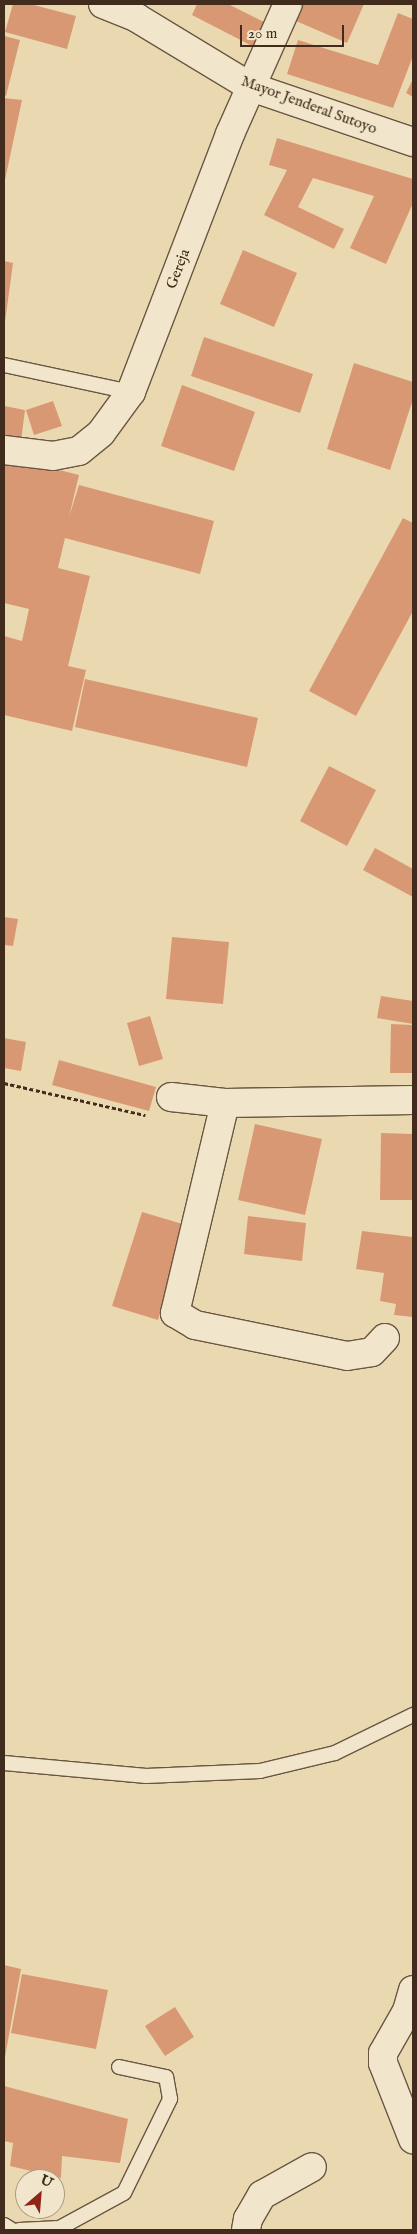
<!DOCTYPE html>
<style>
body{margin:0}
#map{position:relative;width:417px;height:2234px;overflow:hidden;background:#ead9b0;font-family:"IM FELL English",serif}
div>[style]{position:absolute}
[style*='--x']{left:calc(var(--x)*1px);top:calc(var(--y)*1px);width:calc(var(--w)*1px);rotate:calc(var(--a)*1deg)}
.building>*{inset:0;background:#d99874}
.path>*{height:3px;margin-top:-1.5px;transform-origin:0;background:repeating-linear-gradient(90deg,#402b1c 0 4px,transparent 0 6.5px)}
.roads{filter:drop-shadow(1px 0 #6a5641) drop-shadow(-1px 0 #6a5641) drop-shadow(0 1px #6a5641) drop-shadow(0 -1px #6a5641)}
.service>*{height:14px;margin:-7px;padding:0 7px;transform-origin:7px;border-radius:7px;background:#f1e6cc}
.minor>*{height:28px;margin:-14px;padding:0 14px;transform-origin:14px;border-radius:14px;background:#f1e6cc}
.tertiary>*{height:28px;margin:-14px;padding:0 14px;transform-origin:14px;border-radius:14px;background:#f1e6cc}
span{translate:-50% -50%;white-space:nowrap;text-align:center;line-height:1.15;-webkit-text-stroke:4px #f1e6cc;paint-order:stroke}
.street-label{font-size:15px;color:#402b1c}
.frame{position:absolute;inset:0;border:5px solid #402b1c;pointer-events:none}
.north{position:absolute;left:15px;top:2169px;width:50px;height:50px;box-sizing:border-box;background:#f1e6cc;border:1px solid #aa9b86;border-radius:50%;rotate:27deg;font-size:14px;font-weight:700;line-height:20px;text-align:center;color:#402b1c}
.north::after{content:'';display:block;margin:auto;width:18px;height:22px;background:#8f2418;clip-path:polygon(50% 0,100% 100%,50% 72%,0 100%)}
.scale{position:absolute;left:240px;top:25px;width:104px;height:22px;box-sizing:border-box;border:2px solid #402b1c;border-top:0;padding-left:6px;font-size:15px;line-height:18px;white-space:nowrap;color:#402b1c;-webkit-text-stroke:4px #f1e6cc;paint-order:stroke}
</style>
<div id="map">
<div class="building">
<div style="clip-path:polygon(13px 4px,30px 4px,76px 16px,67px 49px,5px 32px)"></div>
<div style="clip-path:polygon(197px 4px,228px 4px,272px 26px,260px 50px,192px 15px)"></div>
<div style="clip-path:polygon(295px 4px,364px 4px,347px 43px,289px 18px)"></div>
<div style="clip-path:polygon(398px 13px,413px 19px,413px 56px,393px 108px,287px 74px,298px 40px,378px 65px)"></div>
<div style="clip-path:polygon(4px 36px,20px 40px,6px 96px,4px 95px)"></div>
<div style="clip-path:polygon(413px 79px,413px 97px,406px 93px)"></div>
<div style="clip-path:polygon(4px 98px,22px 100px,5px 180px,4px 180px)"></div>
<div style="clip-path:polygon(277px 138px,413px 179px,413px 203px,386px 264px,350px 248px,374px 196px,313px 178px,298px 207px,344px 229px,334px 249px,264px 215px,287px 170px,269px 165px)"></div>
<div style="clip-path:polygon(243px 250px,297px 273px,274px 327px,220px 304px)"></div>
<div style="clip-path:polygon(4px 261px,13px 263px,5px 322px,4px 322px)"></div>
<div style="clip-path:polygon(204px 337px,313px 374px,300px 413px,191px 376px)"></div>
<div style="clip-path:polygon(354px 363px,413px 382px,413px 399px,390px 470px,327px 449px)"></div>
<div style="clip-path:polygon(182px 385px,255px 412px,234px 471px,161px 446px)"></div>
<div style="clip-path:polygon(53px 401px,62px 426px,34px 435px,26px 410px)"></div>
<div style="clip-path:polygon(4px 406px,25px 410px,21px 441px,4px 438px)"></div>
<div style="clip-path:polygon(4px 456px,79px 475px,69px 517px,79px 485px,214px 521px,200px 574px,65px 538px,58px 568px,90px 576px,68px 666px,86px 670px,72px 731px,4px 715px,4px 636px,22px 641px,29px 609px,4px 603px)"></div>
<div style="clip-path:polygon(403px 518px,413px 523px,413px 611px,356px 716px,309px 691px)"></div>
<div style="clip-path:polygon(85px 679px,258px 718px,247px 767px,75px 727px)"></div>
<div style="clip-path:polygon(329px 766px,376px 790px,347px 846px,300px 821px)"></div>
<div style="clip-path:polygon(375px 848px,413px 869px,413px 897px,363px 870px)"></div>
<div style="clip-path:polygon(4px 917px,18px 919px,13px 946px,4px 945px)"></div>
<div style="clip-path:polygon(172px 937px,229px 942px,223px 1004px,166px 999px)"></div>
<div style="clip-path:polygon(381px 996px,413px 1001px,413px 1024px,377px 1018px)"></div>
<div style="clip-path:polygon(150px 1016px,163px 1059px,139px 1066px,127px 1023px)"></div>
<div style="clip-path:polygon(391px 1024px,413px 1025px,413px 1073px,390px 1073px)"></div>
<div style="clip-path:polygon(4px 1038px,26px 1042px,21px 1071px,4px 1068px)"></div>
<div style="clip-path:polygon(59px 1060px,156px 1087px,149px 1111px,52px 1085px)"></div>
<div style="clip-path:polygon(255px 1124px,322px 1139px,305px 1215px,238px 1200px)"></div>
<div style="clip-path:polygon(381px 1133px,413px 1134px,413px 1200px,380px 1200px)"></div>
<div style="clip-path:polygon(142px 1212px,186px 1225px,158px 1320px,112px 1306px)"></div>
<div style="clip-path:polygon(248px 1216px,306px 1223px,302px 1261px,244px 1254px)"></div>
<div style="clip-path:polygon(362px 1231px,413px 1237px,413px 1317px,394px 1315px,396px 1304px,380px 1301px,384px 1273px,356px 1269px)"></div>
<div style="clip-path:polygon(4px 1965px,21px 1969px,5px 2057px,4px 2057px)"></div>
<div style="clip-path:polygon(22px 1974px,108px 1990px,96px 2049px,11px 2033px)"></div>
<div style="clip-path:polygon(175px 2007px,194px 2037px,165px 2056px,145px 2026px)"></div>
<div style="clip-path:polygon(4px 2086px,128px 2119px,120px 2163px,62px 2156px,61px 2178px,10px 2166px,13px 2143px,4px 2141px)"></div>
</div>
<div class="path">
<div style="--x:4;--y:1083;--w:145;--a:12.8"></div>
</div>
<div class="roads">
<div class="service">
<div style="--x:4;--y:365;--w:130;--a:12"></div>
<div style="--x:4;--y:1763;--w:143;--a:5.2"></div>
<div style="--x:146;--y:1776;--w:114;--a:-2.5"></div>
<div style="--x:260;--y:1771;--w:77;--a:-13.5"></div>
<div style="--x:335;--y:1753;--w:87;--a:-26"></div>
<div style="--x:4;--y:2225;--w:9;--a:32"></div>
<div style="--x:19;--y:2230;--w:36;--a:-3"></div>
<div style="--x:56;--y:2230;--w:77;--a:-28.6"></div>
<div style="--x:124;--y:2193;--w:105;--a:-63.9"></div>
<div style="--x:170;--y:2099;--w:22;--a:-100"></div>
<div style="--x:166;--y:2077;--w:48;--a:-168"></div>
</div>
<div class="minor">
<div style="--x:4;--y:450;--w:49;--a:7"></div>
<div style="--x:53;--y:456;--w:26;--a:-11"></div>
<div style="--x:79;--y:451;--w:28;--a:-39"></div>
<div style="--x:101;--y:433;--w:51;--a:-53.8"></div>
<div style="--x:131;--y:392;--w:276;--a:-69"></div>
<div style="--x:230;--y:134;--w:142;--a:-66"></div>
<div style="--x:171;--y:1097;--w:54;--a:6.3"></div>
<div style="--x:225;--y:1103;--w:188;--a:-0.9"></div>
<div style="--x:225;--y:1103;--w:216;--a:103.4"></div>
<div style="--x:175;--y:1313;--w:23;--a:31"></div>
<div style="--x:195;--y:1325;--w:155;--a:11.5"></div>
<div style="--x:347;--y:1356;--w:25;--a:-9"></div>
<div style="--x:372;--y:1352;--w:19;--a:-47"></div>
<div style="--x:413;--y:1990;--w:22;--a:106"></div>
<div style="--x:407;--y:2011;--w:48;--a:119.7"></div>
<div style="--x:383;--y:2053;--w:10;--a:90"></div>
<div style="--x:383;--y:2063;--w:82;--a:68.5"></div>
<div style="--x:246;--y:2230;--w:11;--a:-80"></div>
<div style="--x:248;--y:2219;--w:28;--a:-60"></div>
<div style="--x:262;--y:2195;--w:57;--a:-29.2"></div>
</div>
<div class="tertiary">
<div style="--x:103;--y:4;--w:37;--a:22"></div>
<div style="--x:137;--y:18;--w:133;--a:31.2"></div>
<div style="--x:251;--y:87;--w:171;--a:18.8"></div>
</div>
</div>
<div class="street-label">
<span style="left:309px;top:105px;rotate:20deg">Mayor Jenderal Sutoyo</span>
<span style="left:178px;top:269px;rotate:-69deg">Gereja</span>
</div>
<div class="frame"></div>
<div class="north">U</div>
<div class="scale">20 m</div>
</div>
